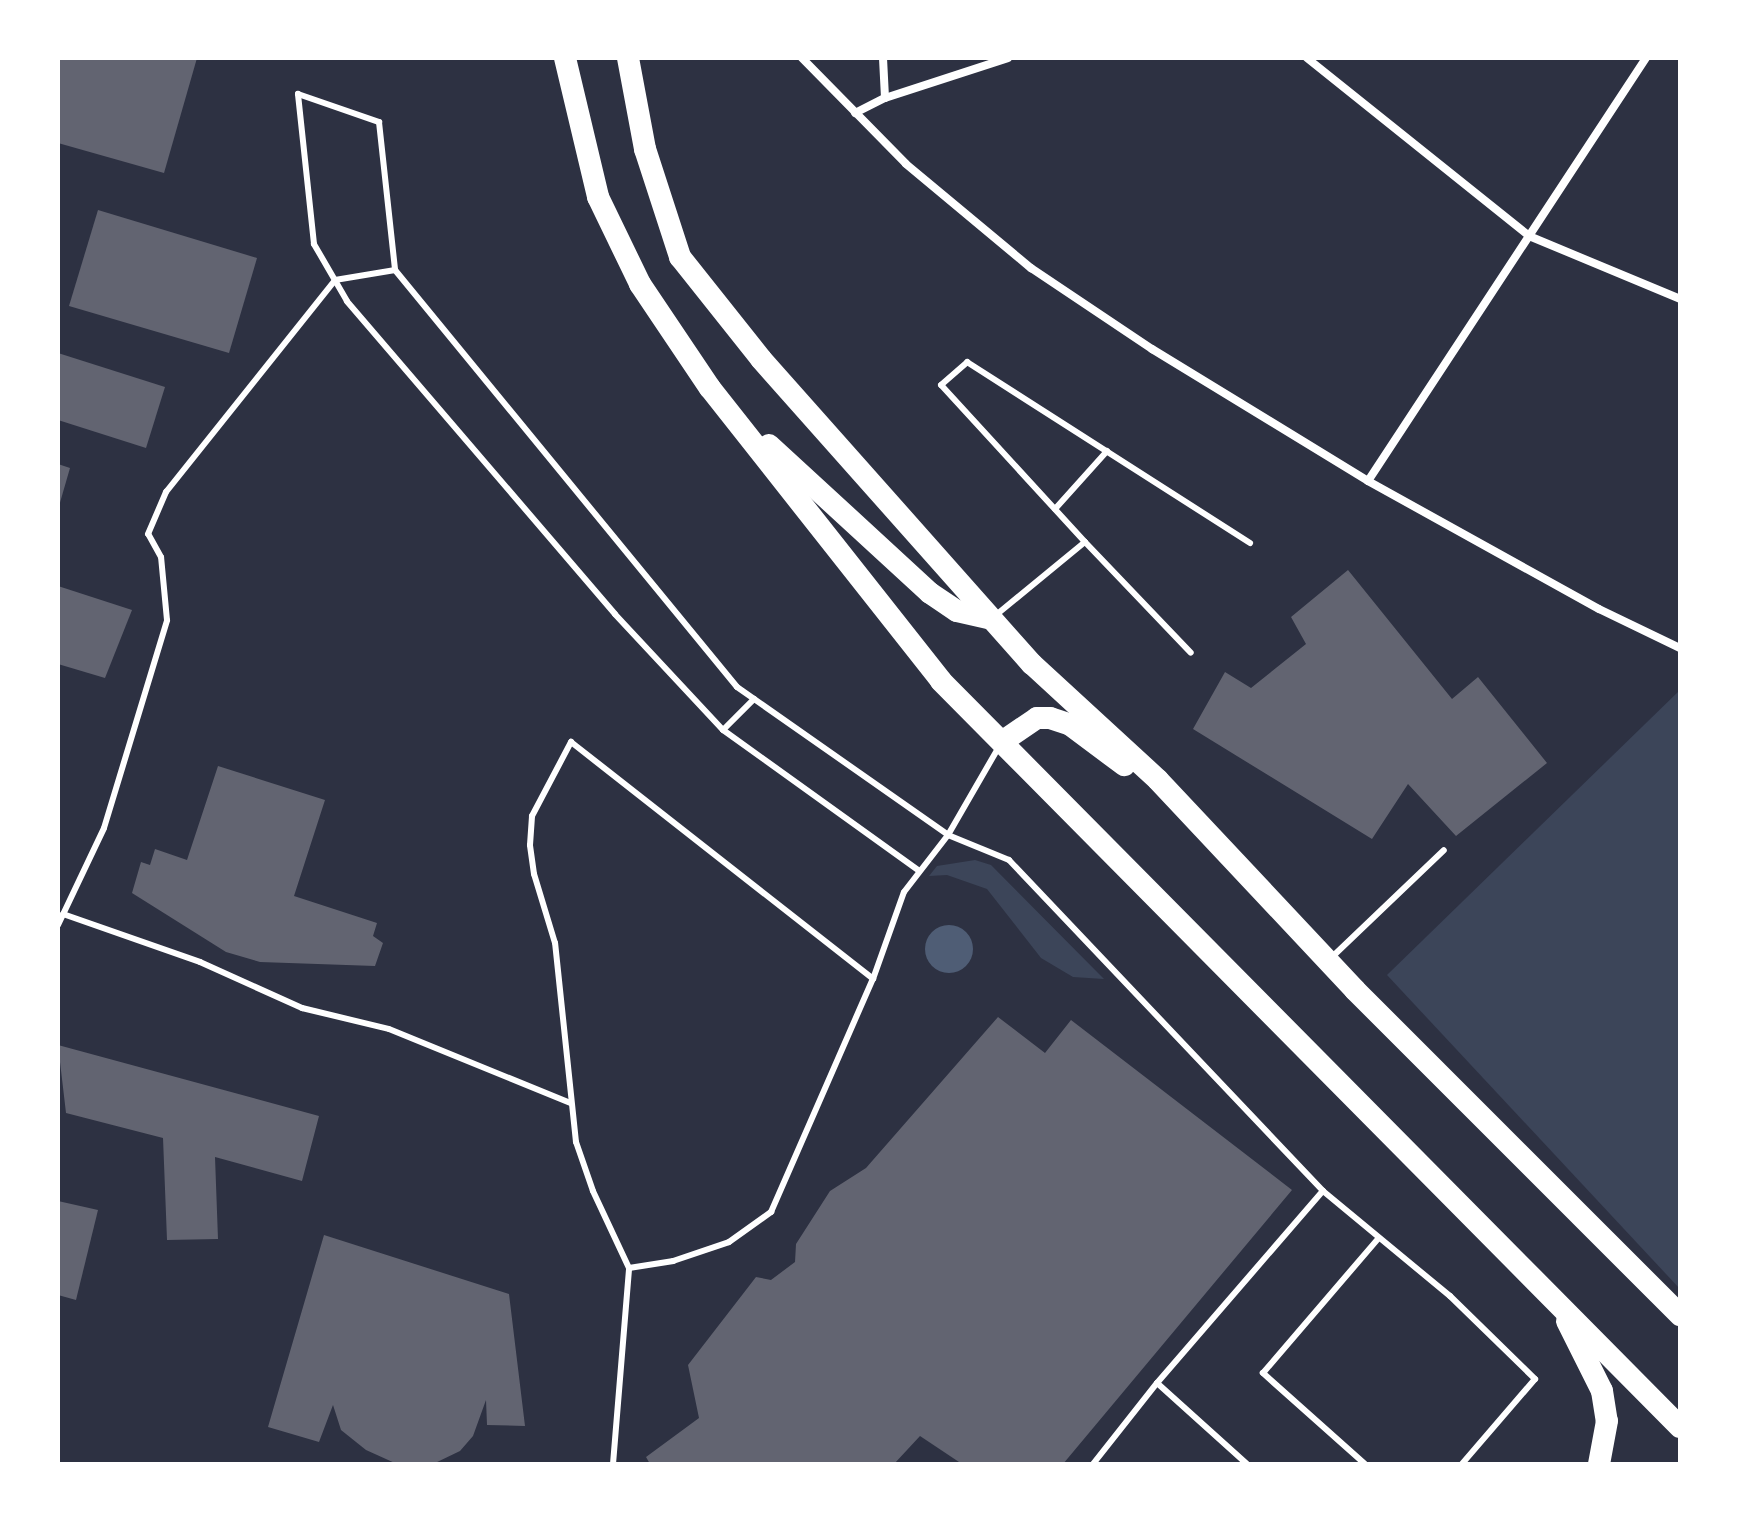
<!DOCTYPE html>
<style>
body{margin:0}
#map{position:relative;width:1738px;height:1522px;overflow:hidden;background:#2d3142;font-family:Jost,sans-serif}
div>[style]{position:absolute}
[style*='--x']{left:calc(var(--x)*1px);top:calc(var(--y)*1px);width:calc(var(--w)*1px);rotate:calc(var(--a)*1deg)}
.green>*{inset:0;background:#3c4559}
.water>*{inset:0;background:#4f5d75}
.round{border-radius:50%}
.building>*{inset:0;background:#626471}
.service>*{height:6px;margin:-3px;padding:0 3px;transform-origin:3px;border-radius:3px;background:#fff}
.minor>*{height:8px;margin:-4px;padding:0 4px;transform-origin:4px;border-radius:4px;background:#fff}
.trunk>*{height:22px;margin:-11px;padding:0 11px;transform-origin:11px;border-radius:11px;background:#fff}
span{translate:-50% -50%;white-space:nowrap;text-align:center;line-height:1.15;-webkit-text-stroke:8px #fff;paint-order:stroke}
.frame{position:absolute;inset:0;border:60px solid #fff;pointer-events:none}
</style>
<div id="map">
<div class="green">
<div style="clip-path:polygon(1680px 690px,1680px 1289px,1387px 975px)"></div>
<div style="clip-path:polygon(975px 860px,991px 865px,1104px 979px,1073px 977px,1041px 958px,987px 889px,947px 875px,929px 876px,937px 866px)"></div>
</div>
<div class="water">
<div class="round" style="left:925px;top:925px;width:48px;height:48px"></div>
</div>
<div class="building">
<div style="clip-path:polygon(58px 58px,197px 58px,164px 173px,58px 143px)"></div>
<div style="clip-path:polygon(98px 210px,257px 258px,229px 353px,69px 306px)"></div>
<div style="clip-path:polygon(58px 353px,165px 387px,146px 448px,58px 420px)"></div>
<div style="clip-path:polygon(58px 464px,70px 468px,59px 506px,58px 505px)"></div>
<div style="clip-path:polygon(1348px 570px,1452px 699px,1478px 677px,1547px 763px,1456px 836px,1408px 784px,1372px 839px,1193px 729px,1225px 672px,1251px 688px,1306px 644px,1291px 617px)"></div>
<div style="clip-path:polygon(58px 586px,132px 610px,105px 678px,58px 664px)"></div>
<div style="clip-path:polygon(218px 766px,325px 800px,294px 896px,377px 923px,373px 936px,383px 943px,375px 966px,260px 962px,226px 952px,132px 893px,141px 862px,150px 865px,155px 849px,187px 860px)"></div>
<div style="clip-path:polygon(998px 1017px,1045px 1053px,1071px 1020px,1292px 1190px,1063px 1464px,962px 1464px,920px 1436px,894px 1464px,650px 1464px,646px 1457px,699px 1418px,688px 1365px,756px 1277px,771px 1280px,795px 1262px,796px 1244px,830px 1191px,866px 1168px)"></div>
<div style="clip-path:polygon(58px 1045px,319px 1116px,302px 1181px,215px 1157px,218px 1239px,167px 1240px,163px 1138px,66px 1113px)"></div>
<div style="clip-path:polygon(58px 1201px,98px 1210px,76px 1300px,58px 1295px)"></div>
<div style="clip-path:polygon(324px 1235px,509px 1294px,525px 1426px,487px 1425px,486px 1400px,473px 1436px,460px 1451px,433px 1464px,397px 1464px,366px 1450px,341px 1430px,333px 1405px,319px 1442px,268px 1427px)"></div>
</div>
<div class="service">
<div style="--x:1055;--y:509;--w:78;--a:-48.1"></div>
<div style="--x:1085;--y:542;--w:213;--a:-132.5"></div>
<div style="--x:941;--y:385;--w:35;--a:-41"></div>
<div style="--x:967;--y:362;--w:336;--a:32.6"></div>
<div style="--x:996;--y:615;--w:115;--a:-39.4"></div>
<div style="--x:1085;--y:542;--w:153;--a:46.3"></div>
<div style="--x:723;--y:730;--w:44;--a:-45"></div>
<div style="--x:918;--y:870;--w:240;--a:-144.3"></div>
<div style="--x:723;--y:730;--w:158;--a:-133"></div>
<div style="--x:615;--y:614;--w:412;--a:-130.6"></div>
<div style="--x:347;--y:301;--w:66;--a:-120.1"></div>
<div style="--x:314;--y:244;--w:151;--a:-96.1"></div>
<div style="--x:298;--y:94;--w:86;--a:19.1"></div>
<div style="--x:379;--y:122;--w:149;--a:83.8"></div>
<div style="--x:395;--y:270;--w:539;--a:50.64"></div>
<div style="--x:737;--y:687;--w:258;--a:35"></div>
<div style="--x:948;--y:835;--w:66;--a:22.3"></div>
<div style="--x:1009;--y:860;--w:456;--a:46.5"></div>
<div style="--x:1323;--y:1191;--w:165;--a:39.6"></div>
<div style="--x:1450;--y:1296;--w:119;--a:44.3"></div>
<div style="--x:1535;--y:1379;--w:112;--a:130.7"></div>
<div style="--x:63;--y:914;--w:145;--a:19.3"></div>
<div style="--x:200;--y:962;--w:112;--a:24.3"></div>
<div style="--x:302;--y:1008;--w:89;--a:13.6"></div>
<div style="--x:389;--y:1029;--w:196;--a:22.2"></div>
<div style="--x:58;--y:925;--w:107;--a:-64.6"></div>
<div style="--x:104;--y:828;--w:217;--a:-73.1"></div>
<div style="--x:167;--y:620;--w:63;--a:-95.4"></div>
<div style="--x:161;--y:557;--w:26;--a:-119"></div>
<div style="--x:148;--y:534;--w:46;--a:-66.8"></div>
<div style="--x:166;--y:492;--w:271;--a:-51.4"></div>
<div style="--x:335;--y:280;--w:61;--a:-9.5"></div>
<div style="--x:1331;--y:958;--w:156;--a:-43.7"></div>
<div style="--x:629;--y:1268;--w:45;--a:-9"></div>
<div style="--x:673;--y:1261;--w:59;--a:-18.7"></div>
<div style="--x:729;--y:1242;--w:52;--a:-35.5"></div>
<div style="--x:771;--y:1212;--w:254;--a:-66.4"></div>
<div style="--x:613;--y:1464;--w:197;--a:-85.3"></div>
<div style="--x:629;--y:1268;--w:85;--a:-115.1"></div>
<div style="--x:593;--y:1191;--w:52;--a:-109.1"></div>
<div style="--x:576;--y:1142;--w:200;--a:-96"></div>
<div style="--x:555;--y:943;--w:72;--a:-106.9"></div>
<div style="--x:534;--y:874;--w:29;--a:-98"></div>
<div style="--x:530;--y:845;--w:29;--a:-86"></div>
<div style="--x:532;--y:816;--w:84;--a:-62.2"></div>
<div style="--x:571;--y:742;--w:384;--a:38.1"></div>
<div style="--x:873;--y:979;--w:92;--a:-70.4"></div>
<div style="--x:904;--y:892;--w:72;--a:-52.3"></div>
<div style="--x:948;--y:835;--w:104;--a:-60"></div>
<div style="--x:1093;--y:1464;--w:103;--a:-51.7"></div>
<div style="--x:1247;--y:1464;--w:121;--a:-138"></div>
<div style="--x:1157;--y:1383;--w:254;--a:-49.2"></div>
<div style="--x:1365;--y:1464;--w:137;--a:-138.3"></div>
<div style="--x:1263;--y:1373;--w:177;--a:-49.4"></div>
</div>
<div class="minor">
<div style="--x:802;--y:58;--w:148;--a:45.5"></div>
<div style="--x:906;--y:164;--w:163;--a:39.8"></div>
<div style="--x:1031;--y:268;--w:146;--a:33.8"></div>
<div style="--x:1152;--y:349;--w:253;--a:31.4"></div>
<div style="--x:1368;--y:481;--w:264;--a:29"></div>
<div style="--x:1599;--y:609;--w:90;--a:25.7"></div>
<div style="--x:883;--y:58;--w:40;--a:87.1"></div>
<div style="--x:1307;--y:58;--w:285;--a:38.7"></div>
<div style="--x:1529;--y:236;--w:164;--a:22.6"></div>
<div style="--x:855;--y:113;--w:34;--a:-27"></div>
<div style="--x:885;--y:98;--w:129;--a:-18"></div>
<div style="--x:1368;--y:481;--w:506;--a:-56.69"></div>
</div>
<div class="trunk">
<div style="--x:565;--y:58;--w:143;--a:76.6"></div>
<div style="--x:598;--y:197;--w:97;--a:64.2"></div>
<div style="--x:640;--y:284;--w:125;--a:56.1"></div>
<div style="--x:710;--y:388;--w:373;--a:51.7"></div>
<div style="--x:941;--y:681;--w:1050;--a:45.27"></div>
<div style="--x:628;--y:58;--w:93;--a:79.4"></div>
<div style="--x:645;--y:149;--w:114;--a:72"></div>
<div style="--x:680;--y:257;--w:130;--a:51.5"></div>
<div style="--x:761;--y:359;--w:408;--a:48.4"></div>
<div style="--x:1032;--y:664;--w:171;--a:42.6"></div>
<div style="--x:1158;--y:780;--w:288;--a:46.8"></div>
<div style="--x:1355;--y:990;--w:460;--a:45"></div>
<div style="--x:769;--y:445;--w:219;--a:42.6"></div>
<div style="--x:930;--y:593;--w:32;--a:34"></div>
<div style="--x:957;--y:611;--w:35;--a:13"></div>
<div style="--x:1003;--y:741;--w:41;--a:-34.1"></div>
<div style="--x:1037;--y:718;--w:13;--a:0"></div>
<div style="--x:1050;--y:718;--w:20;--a:18"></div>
<div style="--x:1069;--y:724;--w:69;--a:36.7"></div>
<div style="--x:1567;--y:1321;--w:78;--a:63.4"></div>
<div style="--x:1602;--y:1391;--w:30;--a:81"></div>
<div style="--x:1607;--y:1421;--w:44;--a:100.5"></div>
</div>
<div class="frame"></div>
</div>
